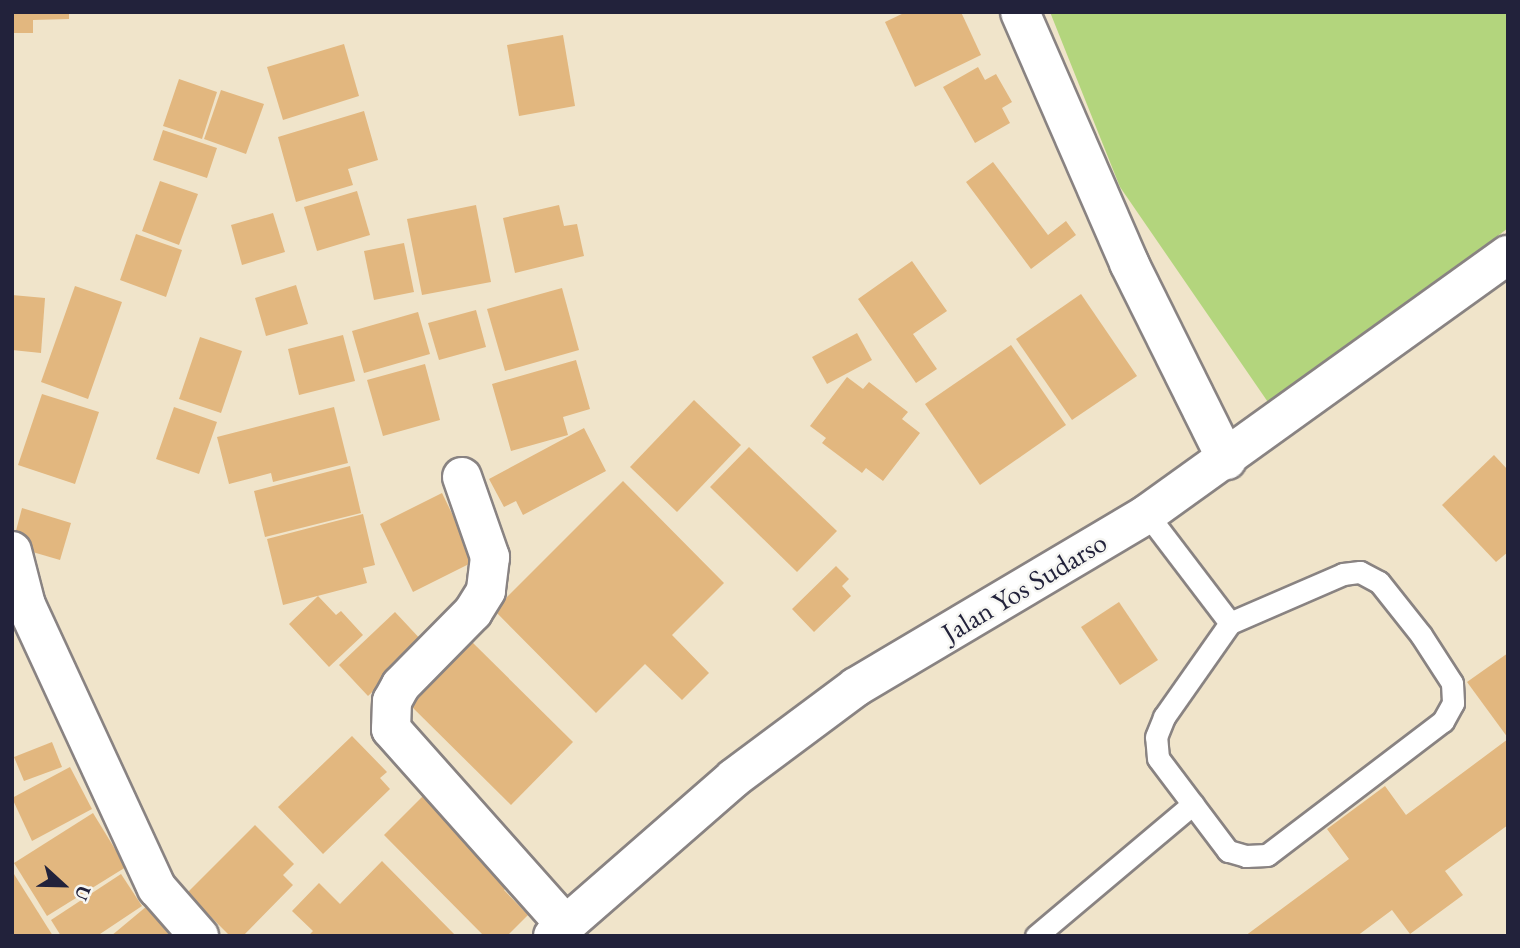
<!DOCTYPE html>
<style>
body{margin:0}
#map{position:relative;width:1520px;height:948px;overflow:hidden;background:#f0e4ca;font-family:"EB Garamond",serif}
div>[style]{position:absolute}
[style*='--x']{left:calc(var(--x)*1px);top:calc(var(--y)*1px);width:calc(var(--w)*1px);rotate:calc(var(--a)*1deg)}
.green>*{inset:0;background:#b3d57d}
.building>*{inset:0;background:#e2b77f}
.roads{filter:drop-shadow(2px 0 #898382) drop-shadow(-2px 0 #898382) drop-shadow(0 2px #898382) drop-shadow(0 -2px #898382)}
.service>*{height:21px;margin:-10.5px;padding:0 10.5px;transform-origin:10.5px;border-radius:10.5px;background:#fff}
.minor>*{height:38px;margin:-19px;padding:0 19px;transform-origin:19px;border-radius:19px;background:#fff}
.trunk>*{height:38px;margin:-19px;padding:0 19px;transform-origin:19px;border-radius:19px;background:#fff}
span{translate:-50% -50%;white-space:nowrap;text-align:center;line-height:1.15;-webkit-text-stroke:5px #f6f6f2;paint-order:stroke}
.street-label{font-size:28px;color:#22223b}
.frame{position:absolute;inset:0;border:14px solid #22223b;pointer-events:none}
.north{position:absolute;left:28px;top:850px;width:70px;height:70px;-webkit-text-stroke:5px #f6f6f2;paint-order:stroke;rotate:112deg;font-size:19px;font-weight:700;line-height:28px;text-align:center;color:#22223b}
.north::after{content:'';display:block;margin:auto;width:24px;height:32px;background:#22223b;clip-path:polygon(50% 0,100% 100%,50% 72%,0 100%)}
</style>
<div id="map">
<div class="green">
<div style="clip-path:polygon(1050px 12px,1508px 12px,1508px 228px,1274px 411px,1120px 187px)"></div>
</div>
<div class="building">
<div style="clip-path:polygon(12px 12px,69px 12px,69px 19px,33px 20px,33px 33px,12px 33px)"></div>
<div style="clip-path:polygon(906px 12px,961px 12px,981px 55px,915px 87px,885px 22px)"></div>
<div style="clip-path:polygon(563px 35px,575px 106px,519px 116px,507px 45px)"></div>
<div style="clip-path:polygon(344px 44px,359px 96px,283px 120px,267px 67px)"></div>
<div style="clip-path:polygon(978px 67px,985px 80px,996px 74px,1012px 102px,1002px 108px,1010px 123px,975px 143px,943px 87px)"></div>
<div style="clip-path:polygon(179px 79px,217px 92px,202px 139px,163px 126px)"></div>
<div style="clip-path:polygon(221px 90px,264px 104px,246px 154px,204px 139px)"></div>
<div style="clip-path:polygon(364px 111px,378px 160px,348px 169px,353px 185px,296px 202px,278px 137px)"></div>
<div style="clip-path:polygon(163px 130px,217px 148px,207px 178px,153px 160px)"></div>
<div style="clip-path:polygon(993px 162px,1048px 235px,1066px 221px,1076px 235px,1031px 269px,966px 182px)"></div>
<div style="clip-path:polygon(160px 181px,198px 194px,179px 245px,142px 231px)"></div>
<div style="clip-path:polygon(357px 191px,370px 235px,317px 251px,304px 207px)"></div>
<div style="clip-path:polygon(476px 205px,491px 282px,422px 295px,407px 219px)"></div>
<div style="clip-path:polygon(559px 205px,564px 226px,577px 224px,584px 256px,515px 273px,503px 218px)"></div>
<div style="clip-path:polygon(273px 213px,285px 252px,242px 265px,231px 225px)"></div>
<div style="clip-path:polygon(136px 234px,182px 250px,166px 297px,120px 280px)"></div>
<div style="clip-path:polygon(404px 243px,414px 292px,374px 300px,364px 251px)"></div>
<div style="clip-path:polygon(912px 261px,947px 311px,913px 334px,937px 369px,916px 383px,858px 299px)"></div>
<div style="clip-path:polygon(296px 285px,308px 324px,266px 336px,255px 298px)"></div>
<div style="clip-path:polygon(75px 286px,122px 302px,88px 399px,41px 382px)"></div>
<div style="clip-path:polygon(562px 288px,579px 350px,505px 371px,487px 309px)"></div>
<div style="clip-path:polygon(1081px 294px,1137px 376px,1072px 420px,1016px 339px)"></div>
<div style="clip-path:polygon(12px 295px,45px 298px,41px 353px,12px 350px)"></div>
<div style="clip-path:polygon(476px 310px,486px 347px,439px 360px,428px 323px)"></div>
<div style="clip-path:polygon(418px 312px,430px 354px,364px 373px,352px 331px)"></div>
<div style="clip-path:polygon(857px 333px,872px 360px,827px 384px,812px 357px)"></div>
<div style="clip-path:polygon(343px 335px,355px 381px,299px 395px,288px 349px)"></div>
<div style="clip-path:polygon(200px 337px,242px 351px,221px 413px,179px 399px)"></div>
<div style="clip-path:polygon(1011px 345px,1066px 425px,980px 485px,925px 404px)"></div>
<div style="clip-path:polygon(576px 360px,590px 409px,563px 417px,568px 435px,511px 451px,492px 384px)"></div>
<div style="clip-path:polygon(425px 364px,440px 420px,383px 436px,367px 380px)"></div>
<div style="clip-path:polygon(847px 377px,863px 389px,869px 382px,908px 412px,902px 419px,920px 433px,883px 481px,866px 468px,862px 473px,822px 443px,826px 438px,810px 426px)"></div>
<div style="clip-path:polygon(42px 394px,99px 412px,75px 484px,18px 465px)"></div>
<div style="clip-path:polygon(694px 400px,741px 445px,677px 512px,630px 467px)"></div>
<div style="clip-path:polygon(174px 407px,217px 422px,199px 474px,156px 459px)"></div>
<div style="clip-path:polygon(334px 407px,348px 463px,273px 482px,271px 473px,229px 484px,217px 437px)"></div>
<div style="clip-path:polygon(584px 428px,606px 471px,523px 515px,516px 501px,504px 507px,489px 479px)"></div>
<div style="clip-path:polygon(749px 447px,837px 531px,797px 572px,710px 487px)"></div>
<div style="clip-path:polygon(1494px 455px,1508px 470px,1508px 552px,1496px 562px,1442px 505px)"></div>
<div style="clip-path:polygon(350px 466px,361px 513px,265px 537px,254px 491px)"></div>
<div style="clip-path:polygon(623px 481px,724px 583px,672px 635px,709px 673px,682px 700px,645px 664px,596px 713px,494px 610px)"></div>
<div style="clip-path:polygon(442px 493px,475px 561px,413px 592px,380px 524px)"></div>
<div style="clip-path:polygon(22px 508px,71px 523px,60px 560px,12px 546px)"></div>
<div style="clip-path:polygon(363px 514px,375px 565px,363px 568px,367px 583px,283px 605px,267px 539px)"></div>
<div style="clip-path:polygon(836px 566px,849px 579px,842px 586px,851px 596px,814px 632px,792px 609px)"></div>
<div style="clip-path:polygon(318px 596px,336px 615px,341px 611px,363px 635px,329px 667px,289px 624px)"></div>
<div style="clip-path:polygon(1119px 602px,1158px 660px,1120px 685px,1081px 627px)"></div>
<div style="clip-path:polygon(395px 612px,424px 643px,368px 696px,339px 665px)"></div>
<div style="clip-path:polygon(469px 639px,573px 742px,511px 805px,407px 702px)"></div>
<div style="clip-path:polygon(1508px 653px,1508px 738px,1467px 682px)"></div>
<div style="clip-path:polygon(352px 736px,387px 772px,380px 778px,390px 789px,323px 854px,278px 807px)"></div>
<div style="clip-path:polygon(1508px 739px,1508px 825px,1445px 871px,1463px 895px,1410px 934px,1392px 910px,1357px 936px,1245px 936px,1349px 859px,1327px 829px,1385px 786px,1406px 815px)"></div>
<div style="clip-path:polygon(52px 742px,62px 767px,24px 781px,14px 757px)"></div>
<div style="clip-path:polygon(70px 767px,92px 809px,32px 841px,12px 798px)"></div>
<div style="clip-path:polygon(424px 795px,511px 883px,504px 890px,528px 915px,507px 936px,484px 936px,384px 835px)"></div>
<div style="clip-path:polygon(93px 813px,126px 867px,47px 916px,14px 863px)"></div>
<div style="clip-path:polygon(255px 825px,294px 864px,283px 875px,293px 885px,243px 936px,230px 936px,187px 893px)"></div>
<div style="clip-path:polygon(382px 861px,456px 936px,308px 936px,313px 931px,292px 911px,319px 883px,340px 904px)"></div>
<div style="clip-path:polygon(14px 874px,53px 936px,12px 936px)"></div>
<div style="clip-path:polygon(121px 874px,142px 906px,97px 936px,61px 936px,51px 920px)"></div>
<div style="clip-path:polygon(147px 906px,170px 936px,111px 936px)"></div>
</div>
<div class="roads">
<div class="service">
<div style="--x:1147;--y:514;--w:137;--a:52.7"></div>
<div style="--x:1360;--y:572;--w:21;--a:28"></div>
<div style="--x:1379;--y:582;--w:68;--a:51.6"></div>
<div style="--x:1421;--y:635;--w:57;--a:57.1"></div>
<div style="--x:1452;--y:683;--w:20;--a:87"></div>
<div style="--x:1453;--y:703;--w:21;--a:119"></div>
<div style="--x:1443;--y:721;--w:221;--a:142.7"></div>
<div style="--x:1267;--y:855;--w:21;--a:177"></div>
<div style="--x:1246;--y:856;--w:19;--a:-164"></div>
<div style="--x:1228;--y:851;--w:116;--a:-127"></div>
<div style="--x:1158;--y:758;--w:21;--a:-95"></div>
<div style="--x:1156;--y:737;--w:22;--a:-68"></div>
<div style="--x:1164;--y:717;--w:115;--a:-54.9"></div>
<div style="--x:1230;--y:623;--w:123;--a:-23.4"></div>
<div style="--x:1343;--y:574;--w:17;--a:-7"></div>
<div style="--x:1036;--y:936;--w:205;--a:-40.1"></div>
</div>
<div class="minor">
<div style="--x:1020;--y:12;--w:274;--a:66.5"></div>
<div style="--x:1129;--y:263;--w:220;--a:63.6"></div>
<div style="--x:462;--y:477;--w:85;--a:70.7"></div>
<div style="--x:490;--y:557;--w:34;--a:97"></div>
<div style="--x:486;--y:591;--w:25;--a:122"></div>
<div style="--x:473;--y:612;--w:103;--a:134.6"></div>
<div style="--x:401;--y:685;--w:18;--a:119"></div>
<div style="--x:392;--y:701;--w:28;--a:92"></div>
<div style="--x:391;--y:729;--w:261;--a:48.3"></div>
<div style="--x:12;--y:551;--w:56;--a:75.5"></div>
<div style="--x:26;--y:605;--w:312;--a:65.2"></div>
<div style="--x:157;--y:888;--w:64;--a:48.8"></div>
</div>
<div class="trunk">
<div style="--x:553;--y:936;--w:240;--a:-41.1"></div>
<div style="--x:734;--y:778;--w:152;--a:-36.7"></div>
<div style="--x:856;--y:687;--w:339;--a:-30.7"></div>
<div style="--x:1147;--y:514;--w:444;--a:-35.7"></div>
</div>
</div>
<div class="street-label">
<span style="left:1024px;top:587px;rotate:-31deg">Jalan Yos Sudarso</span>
</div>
<div class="frame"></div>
<div class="north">U</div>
</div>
